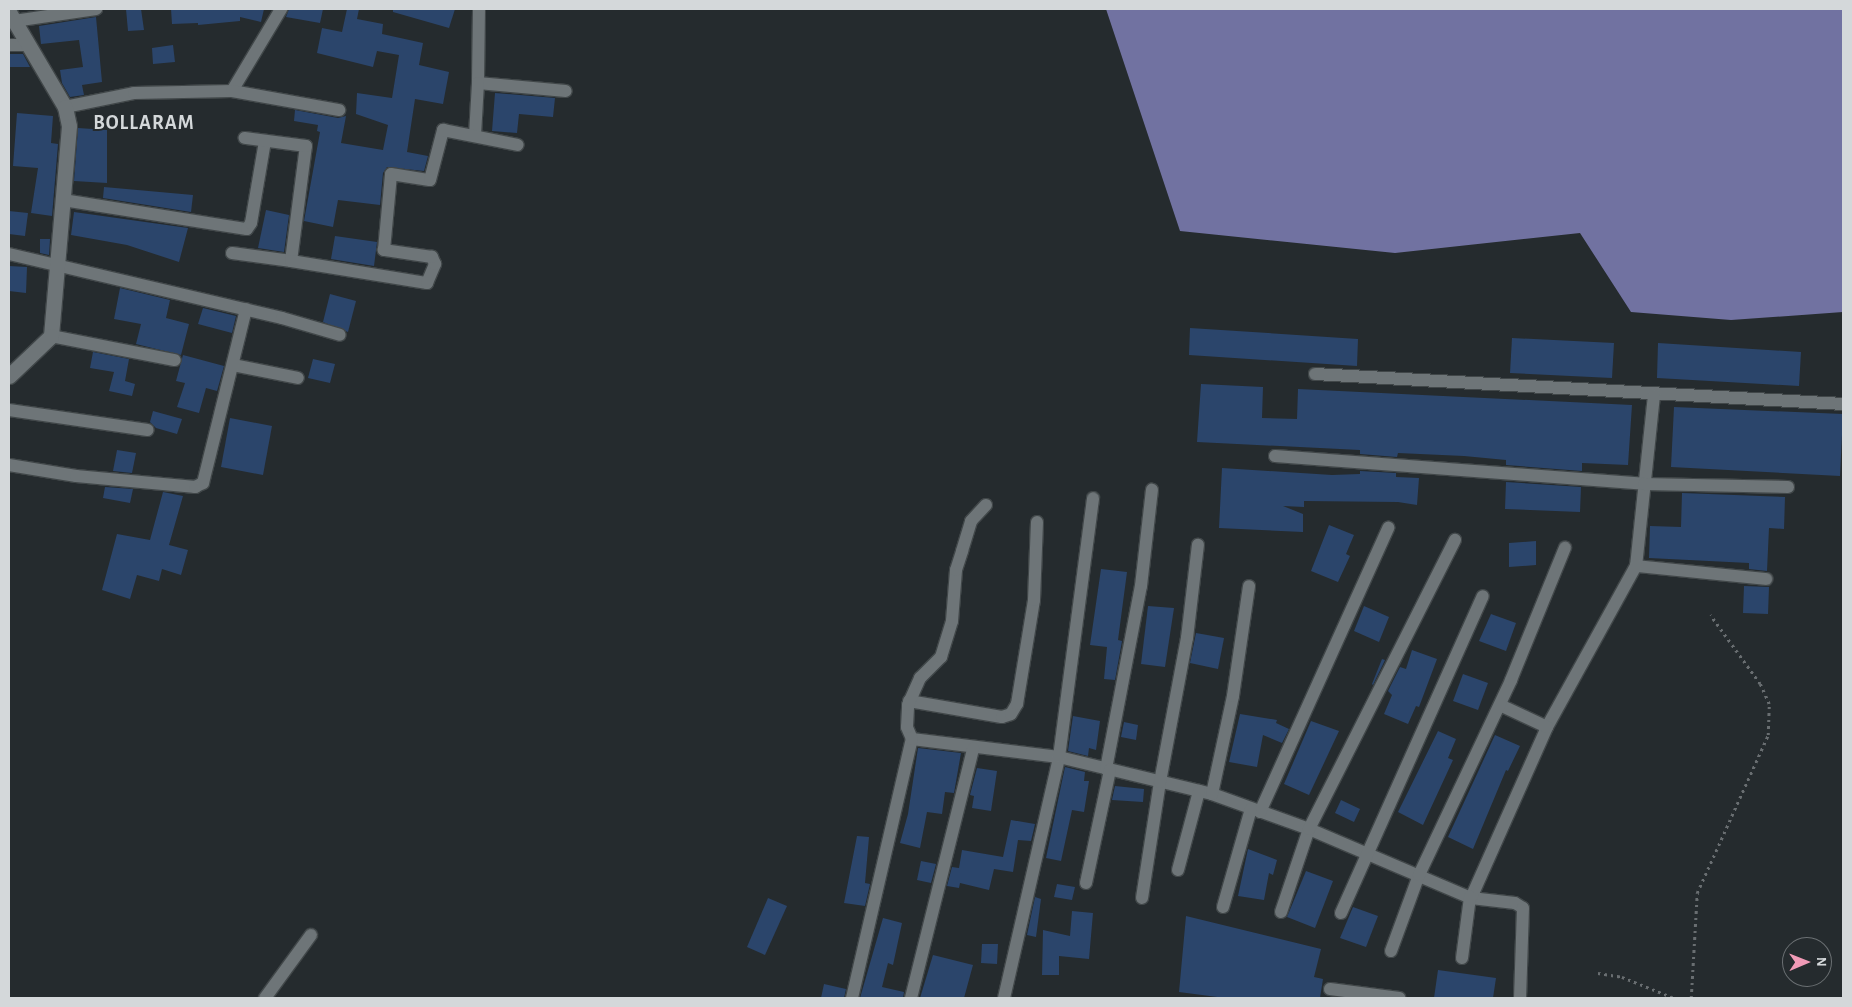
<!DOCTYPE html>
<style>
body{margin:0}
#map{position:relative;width:1852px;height:1007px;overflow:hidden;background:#252b2e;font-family:"Alegreya Sans",sans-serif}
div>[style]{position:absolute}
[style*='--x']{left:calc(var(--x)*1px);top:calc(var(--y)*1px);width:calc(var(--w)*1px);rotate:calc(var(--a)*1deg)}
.water>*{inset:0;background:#7172a1}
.building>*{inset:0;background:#2b456b}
.path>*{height:2.5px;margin-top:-1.25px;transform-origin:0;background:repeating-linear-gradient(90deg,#696e71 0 2.5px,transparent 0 6.5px)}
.roads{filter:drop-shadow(1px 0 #414749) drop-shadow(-1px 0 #414749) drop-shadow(0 1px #414749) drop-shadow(0 -1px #414749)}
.street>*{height:12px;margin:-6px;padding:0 6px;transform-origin:6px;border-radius:6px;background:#6e7578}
.secondary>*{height:15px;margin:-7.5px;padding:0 7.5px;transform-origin:7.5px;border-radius:7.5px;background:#6e7578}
span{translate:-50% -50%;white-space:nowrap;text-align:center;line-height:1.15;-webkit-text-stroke:4px #252b2e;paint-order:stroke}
.district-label{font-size:20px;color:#d4d8da;font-weight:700;letter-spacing:1px}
.frame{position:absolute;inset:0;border:10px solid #d4d8da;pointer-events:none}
.north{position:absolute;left:1782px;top:937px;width:50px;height:50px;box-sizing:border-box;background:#252b2e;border:1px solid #6b7073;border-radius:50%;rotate:89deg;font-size:14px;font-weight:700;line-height:20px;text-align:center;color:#d4d8da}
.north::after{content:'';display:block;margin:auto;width:18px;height:22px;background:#f09ab6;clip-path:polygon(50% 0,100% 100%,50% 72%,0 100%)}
</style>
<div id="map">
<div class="water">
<div style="clip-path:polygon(1106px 9px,1843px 9px,1843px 312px,1731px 320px,1631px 312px,1580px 233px,1395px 253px,1180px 231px)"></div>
</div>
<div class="building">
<div style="clip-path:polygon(126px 9px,141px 9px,144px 30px,128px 31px)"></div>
<div style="clip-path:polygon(171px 9px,264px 9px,261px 22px,240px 17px,240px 21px,198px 25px,198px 23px,172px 24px)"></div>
<div style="clip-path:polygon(289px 9px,323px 9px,320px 23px,286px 17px)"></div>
<div style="clip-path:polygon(347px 9px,359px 9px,357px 19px,383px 24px,382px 34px,423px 43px,419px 65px,449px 72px,443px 104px,415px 99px,407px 152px,428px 156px,424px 171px,387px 167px,383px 173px,380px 205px,338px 200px,333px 227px,304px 221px,320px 132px,317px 131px,318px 125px,294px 121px,295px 110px,338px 118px,346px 116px,341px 143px,383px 150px,388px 125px,356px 114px,357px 93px,392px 98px,399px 55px,377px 51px,373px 67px,317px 53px,322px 28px,342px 32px)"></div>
<div style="clip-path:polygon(393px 9px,455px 9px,449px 28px,393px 12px)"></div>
<div style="clip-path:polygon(96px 17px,102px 82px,82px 85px,84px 95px,70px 97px,62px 83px,60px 70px,83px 67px,79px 40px,41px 44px,39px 26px)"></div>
<div style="clip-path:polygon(173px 45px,175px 62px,153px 64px,152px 48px)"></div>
<div style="clip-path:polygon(9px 54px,23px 54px,30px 67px,9px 67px)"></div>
<div style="clip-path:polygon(495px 93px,555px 98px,553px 117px,519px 114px,517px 133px,492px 131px)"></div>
<div style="clip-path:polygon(17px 113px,53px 116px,51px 143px,58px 144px,52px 216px,31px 213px,38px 168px,13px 166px)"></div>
<div style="clip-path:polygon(78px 128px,107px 130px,107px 183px,74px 181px)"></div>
<div style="clip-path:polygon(104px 187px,193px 195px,191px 212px,103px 198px)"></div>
<div style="clip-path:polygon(266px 210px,289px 215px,284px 252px,258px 248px)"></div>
<div style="clip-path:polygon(9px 211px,28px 213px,25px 236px,9px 234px)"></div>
<div style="clip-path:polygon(74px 212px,188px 228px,179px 262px,127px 245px,71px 235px)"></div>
<div style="clip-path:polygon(335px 236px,377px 242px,374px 266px,331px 259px)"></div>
<div style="clip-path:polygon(40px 239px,50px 239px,49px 255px,40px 253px)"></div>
<div style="clip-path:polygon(9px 266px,27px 267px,26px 293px,9px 291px)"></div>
<div style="clip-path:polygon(120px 288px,170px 300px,166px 318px,189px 324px,181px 355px,136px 344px,141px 324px,114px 319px)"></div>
<div style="clip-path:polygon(330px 294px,356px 301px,348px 332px,323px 322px)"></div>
<div style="clip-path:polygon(203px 308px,236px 316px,232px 333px,198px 324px)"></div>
<div style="clip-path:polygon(1190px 328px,1358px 339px,1357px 366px,1189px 355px)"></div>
<div style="clip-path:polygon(1512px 338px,1614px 343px,1612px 378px,1510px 373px)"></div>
<div style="clip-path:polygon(1658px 343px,1801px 352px,1799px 386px,1657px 378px)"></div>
<div style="clip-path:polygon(93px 352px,129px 359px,125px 381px,135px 384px,132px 396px,109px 391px,114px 372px,90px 368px)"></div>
<div style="clip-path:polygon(183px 355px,224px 366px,217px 391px,206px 388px,199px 413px,177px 407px,185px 383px,176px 381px)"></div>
<div style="clip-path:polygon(313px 359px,335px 364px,330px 383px,308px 378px)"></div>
<div style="clip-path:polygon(1201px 384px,1263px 387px,1262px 418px,1297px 419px,1298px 389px,1632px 405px,1628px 465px,1582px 463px,1582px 471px,1506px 465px,1506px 460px,1464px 456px,1398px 453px,1397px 457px,1360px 454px,1360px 450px,1197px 442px)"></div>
<div style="clip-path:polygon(1674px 407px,1843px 414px,1840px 476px,1671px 467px)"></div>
<div style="clip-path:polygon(153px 411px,182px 419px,177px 434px,156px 428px,150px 422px)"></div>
<div style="clip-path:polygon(230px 418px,272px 426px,263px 475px,221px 467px)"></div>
<div style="clip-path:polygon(117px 450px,136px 453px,132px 473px,113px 471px)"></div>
<div style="clip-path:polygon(1222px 468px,1332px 475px,1360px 474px,1360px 471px,1396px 473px,1396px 477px,1419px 478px,1417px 505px,1398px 502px,1304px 501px,1304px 507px,1283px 506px,1303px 514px,1303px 532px,1219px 528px)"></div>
<div style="clip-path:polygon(1506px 482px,1581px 487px,1580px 512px,1505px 509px)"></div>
<div style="clip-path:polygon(105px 487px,133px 489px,130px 503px,103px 498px)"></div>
<div style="clip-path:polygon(163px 492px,183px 496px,169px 545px,188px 550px,181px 575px,162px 569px,159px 581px,137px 575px,130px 599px,102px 590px,117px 534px,150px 540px)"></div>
<div style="clip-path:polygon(1682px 493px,1785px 497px,1784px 529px,1769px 528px,1767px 571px,1749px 569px,1749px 563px,1649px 558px,1650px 526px,1681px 527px)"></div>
<div style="clip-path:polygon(1329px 525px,1354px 535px,1346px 554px,1350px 556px,1338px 582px,1311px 571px)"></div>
<div style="clip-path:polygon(1536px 541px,1536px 565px,1509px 567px,1509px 543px)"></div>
<div style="clip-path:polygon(1101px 569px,1127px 572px,1118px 640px,1122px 641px,1115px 680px,1104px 679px,1107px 647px,1090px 645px)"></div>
<div style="clip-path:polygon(1744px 586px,1769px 587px,1768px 614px,1743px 613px)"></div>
<div style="clip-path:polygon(1148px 606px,1174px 608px,1165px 667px,1141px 664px)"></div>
<div style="clip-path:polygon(1364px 606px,1389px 617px,1379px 642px,1354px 631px)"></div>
<div style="clip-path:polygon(1491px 614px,1516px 623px,1506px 651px,1479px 641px)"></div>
<div style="clip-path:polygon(1196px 633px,1224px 638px,1218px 669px,1190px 663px)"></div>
<div style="clip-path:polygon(1412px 650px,1437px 659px,1419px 707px,1416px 706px,1408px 724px,1384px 714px,1392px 695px,1388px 691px,1400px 667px,1406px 669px)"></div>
<div style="clip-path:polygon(1382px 659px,1385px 660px,1373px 685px,1372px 684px)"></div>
<div style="clip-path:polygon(1463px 674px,1488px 683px,1478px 710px,1453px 701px)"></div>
<div style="clip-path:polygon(1240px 714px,1277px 720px,1276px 723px,1289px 729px,1282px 743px,1263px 735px,1257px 767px,1229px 762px)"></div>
<div style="clip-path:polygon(1073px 716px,1100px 721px,1096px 750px,1089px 748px,1088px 756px,1068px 751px)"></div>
<div style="clip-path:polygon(1311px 721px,1339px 731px,1309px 795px,1284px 784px)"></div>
<div style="clip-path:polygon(1124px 722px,1138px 725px,1136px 740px,1121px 737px)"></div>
<div style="clip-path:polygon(1438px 731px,1456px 739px,1448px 758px,1453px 760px,1423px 825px,1398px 812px)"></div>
<div style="clip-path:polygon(1495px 735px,1520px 746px,1508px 771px,1506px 770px,1473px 849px,1448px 837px)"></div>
<div style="clip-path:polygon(918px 748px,961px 753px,954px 793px,945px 792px,942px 814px,927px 812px,920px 848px,900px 843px,908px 814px)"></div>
<div style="clip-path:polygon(1065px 767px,1085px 772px,1084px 781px,1089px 781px,1084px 812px,1072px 810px,1061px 861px,1046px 858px)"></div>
<div style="clip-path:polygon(977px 768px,997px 771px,991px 811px,972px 808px,974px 796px,970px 795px)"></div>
<div style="clip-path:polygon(1115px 786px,1144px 789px,1143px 802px,1112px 800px)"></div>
<div style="clip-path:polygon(1341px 800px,1360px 809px,1354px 822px,1335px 813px)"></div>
<div style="clip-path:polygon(1011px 820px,1035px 824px,1031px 841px,1018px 840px,1013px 872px,994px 869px,989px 890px,960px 883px,959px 888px,947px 886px,952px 867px,959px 868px,962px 850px,1003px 857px)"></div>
<div style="clip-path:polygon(857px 836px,869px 837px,865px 883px,870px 884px,865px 906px,844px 903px)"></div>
<div style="clip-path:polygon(1248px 849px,1277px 860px,1273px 875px,1269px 873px,1264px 900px,1238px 896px)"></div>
<div style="clip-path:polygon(921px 861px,936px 864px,931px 883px,917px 880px)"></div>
<div style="clip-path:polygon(1306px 871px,1333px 881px,1315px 928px,1287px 917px)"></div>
<div style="clip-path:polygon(1057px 884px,1075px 887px,1072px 900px,1054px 897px)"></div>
<div style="clip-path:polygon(1035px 897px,1041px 899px,1036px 937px,1027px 935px)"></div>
<div style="clip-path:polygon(768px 898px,787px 906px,765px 955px,747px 947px)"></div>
<div style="clip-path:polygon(1353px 907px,1378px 916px,1366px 947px,1340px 938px)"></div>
<div style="clip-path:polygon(1072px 911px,1093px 913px,1089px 959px,1059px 956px,1059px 975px,1042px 975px,1043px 930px,1070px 936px)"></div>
<div style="clip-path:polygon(1186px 916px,1321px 949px,1314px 977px,1323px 979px,1320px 998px,1225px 998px,1179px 992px)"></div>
<div style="clip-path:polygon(883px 918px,902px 923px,893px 965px,888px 963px,882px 987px,904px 992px,903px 998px,860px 998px)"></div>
<div style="clip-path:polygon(982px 944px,998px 944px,997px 964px,981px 963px)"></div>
<div style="clip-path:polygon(933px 955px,973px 965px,964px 998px,920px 998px)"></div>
<div style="clip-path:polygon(1438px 970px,1496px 978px,1493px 998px,1434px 998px)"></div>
<div style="clip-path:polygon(824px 984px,846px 989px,844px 998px,821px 998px)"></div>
</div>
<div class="path">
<div style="--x:1598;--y:973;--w:24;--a:9"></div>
<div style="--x:1622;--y:977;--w:56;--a:22"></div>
<div style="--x:1691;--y:998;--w:105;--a:-86.7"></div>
<div style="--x:1697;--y:893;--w:173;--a:-65.8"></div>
<div style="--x:1768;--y:735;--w:31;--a:-88"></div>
<div style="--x:1769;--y:704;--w:22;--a:-114"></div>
<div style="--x:1760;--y:684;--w:85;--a:-125.9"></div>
</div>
<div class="roads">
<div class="street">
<div style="--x:479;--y:9;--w:74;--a:90.8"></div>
<div style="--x:478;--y:83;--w:88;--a:5.2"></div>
<div style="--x:14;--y:21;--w:83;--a:-8.3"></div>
<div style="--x:9;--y:45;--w:19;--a:0"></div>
<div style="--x:232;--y:91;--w:96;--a:-59.1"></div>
<div style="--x:65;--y:107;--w:70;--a:-11.5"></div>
<div style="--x:134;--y:93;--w:98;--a:-1.2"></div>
<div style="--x:232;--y:91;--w:109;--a:10.1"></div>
<div style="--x:475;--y:135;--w:52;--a:-86.7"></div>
<div style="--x:63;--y:200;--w:186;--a:9"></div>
<div style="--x:247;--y:229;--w:7;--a:-56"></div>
<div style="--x:251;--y:223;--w:83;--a:-80.3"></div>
<div style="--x:232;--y:253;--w:60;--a:7.7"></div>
<div style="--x:291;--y:261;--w:116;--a:-82.6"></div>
<div style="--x:306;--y:146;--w:62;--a:-172.5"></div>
<div style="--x:9;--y:254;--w:280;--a:13.2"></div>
<div style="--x:282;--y:318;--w:60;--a:16.3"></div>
<div style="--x:291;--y:261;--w:138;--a:9.2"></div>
<div style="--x:427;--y:283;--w:21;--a:-67"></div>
<div style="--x:435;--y:264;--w:8;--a:-113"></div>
<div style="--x:432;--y:257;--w:49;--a:-171.7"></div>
<div style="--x:384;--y:250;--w:76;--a:-84.7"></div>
<div style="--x:391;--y:174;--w:39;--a:9"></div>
<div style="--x:430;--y:180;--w:52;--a:-75.4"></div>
<div style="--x:443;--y:130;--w:76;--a:11.3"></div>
<div style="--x:51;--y:336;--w:126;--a:11"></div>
<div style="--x:233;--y:365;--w:66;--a:11.3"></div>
<div style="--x:1315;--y:374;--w:529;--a:3.25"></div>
<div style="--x:1654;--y:395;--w:172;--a:96"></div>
<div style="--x:1636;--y:566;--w:131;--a:5.7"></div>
<div style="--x:9;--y:410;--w:140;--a:8.2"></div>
<div style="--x:1275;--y:456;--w:370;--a:4.3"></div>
<div style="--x:1644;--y:484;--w:144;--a:1.2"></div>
<div style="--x:9;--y:465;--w:68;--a:9.3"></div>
<div style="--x:76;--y:476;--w:120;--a:5.3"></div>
<div style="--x:195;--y:487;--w:9;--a:-27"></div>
<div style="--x:203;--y:483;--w:179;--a:-76.1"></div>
<div style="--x:909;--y:701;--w:94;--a:9.8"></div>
<div style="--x:1002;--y:717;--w:9;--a:-18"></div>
<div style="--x:1011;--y:714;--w:12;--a:-59"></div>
<div style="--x:1017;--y:704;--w:105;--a:-80.7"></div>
<div style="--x:1034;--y:600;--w:78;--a:-87.8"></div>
<div style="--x:1547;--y:727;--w:184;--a:-61.1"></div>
<div style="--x:912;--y:739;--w:148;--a:7"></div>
<div style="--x:1059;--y:757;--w:157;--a:13.6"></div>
<div style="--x:1212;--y:794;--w:103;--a:19.8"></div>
<div style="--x:1309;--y:829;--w:176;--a:23.1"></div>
<div style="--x:1471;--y:898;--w:44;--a:6.5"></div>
<div style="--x:1515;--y:903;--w:9;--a:32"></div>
<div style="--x:1523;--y:908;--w:90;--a:91.9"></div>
<div style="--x:1106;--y:769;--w:186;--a:-79.2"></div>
<div style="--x:1141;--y:586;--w:97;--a:-83.5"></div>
<div style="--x:1212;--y:794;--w:100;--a:-77.9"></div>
<div style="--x:1233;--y:696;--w:111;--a:-81.7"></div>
<div style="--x:1260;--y:812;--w:312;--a:-65.7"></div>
<div style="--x:1178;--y:870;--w:82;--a:-75.1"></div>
<div style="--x:1086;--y:883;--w:116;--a:-78"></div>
<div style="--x:1142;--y:898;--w:117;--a:-81.2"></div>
<div style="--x:1160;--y:782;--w:147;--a:-79.4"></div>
<div style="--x:1187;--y:638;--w:94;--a:-83.3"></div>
<div style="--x:1471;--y:898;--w:187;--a:-66"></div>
<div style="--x:1547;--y:727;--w:52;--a:-154.9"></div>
<div style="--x:1223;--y:907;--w:102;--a:-74.1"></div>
<div style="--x:1281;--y:912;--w:88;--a:-71.4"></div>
<div style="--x:1309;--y:829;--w:324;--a:-63.2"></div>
<div style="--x:1341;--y:913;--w:347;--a:-65.9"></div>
<div style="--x:1391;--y:951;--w:81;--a:-69.8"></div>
<div style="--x:1419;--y:875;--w:216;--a:-64.7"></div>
<div style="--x:1511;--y:680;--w:143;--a:-67.8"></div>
<div style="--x:1462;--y:958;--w:62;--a:-82.5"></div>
<div style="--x:1330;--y:989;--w:70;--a:7.4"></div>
<div style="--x:265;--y:998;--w:78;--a:-53.9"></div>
<div style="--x:852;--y:998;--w:266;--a:-77"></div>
<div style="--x:912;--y:739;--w:13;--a:-113"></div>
<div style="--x:907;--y:727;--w:22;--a:-87"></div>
<div style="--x:908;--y:705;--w:30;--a:-66"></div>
<div style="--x:920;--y:678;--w:30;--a:-45"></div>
<div style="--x:941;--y:657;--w:38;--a:-73"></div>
<div style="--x:952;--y:621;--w:51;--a:-85.5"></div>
<div style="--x:956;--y:570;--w:20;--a:-72"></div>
<div style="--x:962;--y:551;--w:31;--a:-73"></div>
<div style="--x:971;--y:521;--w:22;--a:-47"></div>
<div style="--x:911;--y:998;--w:257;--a:-76"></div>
<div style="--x:1004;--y:998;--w:247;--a:-77.1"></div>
<div style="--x:1059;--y:757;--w:261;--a:-82.5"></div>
</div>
<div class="secondary">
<div style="--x:9;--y:12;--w:110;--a:59.5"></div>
<div style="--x:65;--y:107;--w:19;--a:78"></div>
<div style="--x:69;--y:126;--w:211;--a:94.9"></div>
<div style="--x:51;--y:336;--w:58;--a:136.4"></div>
</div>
</div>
<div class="district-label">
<span style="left:144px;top:123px">BOLLARAM</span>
</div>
<div class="frame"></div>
<div class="north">N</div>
</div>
